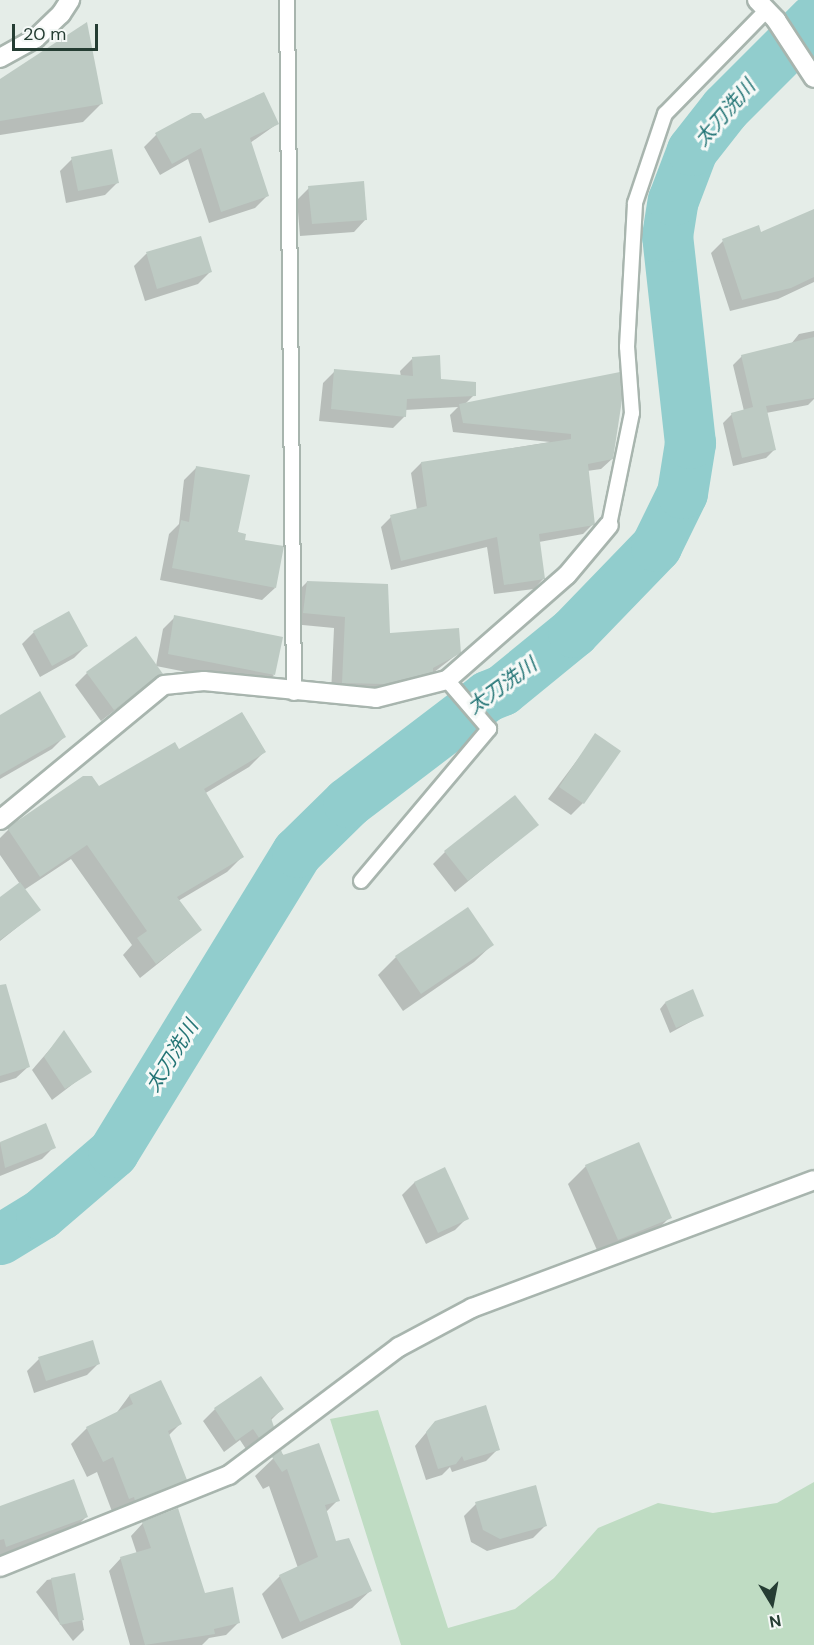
<!DOCTYPE html>
<meta charset="utf-8">
<style>
body{margin:0}
#map{position:relative;width:814px;height:1645px;overflow:hidden;background:#e5ede8;font-family:"DM Sans","Noto Sans JP",sans-serif}
div>[style]{position:absolute}
[style*='--x']{left:calc(var(--x)*1px);top:calc(var(--y)*1px);width:calc(var(--w)*1px);rotate:calc(var(--a)*1deg)}
.green>*{inset:0;background:#bfdcc3}
.shadow>*{inset:0;background:#0003}
.river>*{height:51px;margin:-25.5px;padding:0 25.5px;transform-origin:25.5px;border-radius:25.5px;background:#91cdcd}
.building>*{inset:0;background:#bdcac3}
.roads{filter:drop-shadow(2px 0 #a8b5ae) drop-shadow(-2px 0 #a8b5ae) drop-shadow(0 2px #a8b5ae) drop-shadow(0 -2px #a8b5ae)}
.service>*{height:14px;margin:-7px;padding:0 7px;transform-origin:7px;border-radius:7px;background:#fff}
.minor>*{height:18px;margin:-9px;padding:0 9px;transform-origin:9px;border-radius:9px;background:#fff}
.tertiary>*{height:18px;margin:-9px;padding:0 9px;transform-origin:9px;border-radius:9px;background:#fff}
span{translate:-50% -50%;white-space:nowrap;text-align:center;line-height:1.15;-webkit-text-stroke:6px #f5f9f7;paint-order:stroke}
.water-label{font-size:20px;color:#237475;font-style:italic}
.north{position:absolute;left:742px;top:1573px;width:60px;height:60px;-webkit-text-stroke:4px #f5f9f7;paint-order:stroke;rotate:170deg;font-size:16px;font-weight:700;line-height:24px;text-align:center;color:#253d33}
.north::after{content:'';display:block;margin:auto;width:21px;height:27px;background:#253d33;clip-path:polygon(50% 0,100% 100%,50% 72%,0 100%)}
.scale{position:absolute;left:12px;top:24px;width:86px;height:27px;box-sizing:border-box;border:3px solid #253d33;border-top:0;padding-left:8px;font-size:18px;line-height:21px;white-space:nowrap;color:#253d33;-webkit-text-stroke:4px #f5f9f7;paint-order:stroke}
</style>
<div id="map">
<div class="green">
<div style="clip-path:polygon(378px 1410px,448px 1628px,515px 1609px,554px 1578px,598px 1528px,658px 1503px,713px 1513px,777px 1503px,814px 1482px,814px 1645px,401px 1645px,330px 1419px)"></div>
</div>
<div class="shadow">
<div style="clip-path:polygon(0 81px,101px 104px,83px 122px,0 135px)"></div>
<div style="clip-path:polygon(204px 121px,277px 124px,250px 143px,267px 196px,255px 208px,209px 223px,188px 159px,160px 175px,144px 147px,156px 135px)"></div>
<div style="clip-path:polygon(72px 159px,117px 183px,105px 195px,66px 203px,60px 171px)"></div>
<div style="clip-path:polygon(309px 188px,366px 219px,354px 232px,300px 236px,297px 200px)"></div>
<div style="clip-path:polygon(814px 210px,814px 282px,778px 299px,730px 311px,711px 253px,723px 241px,760px 234px)"></div>
<div style="clip-path:polygon(200px 238px,210px 272px,198px 284px,145px 301px,134px 266px,146px 254px)"></div>
<div style="clip-path:polygon(814px 331px,814px 399px,808px 405px,766px 413px,775px 449px,766px 458px,733px 466px,723px 423px,732px 414px,744px 411px,733px 365px,742px 356px,791px 344px,799px 334px)"></div>
<div style="clip-path:polygon(412px 359px,440px 380px,474px 395px,465px 404px,618px 374px,612px 459px,601px 469px,587px 471px,593px 524px,583px 534px,539px 542px,544px 578px,534px 589px,494px 594px,487px 547px,391px 570px,381px 527px,391px 517px,417px 510px,411px 473px,421px 463px,550px 442px,453px 432px,450px 415px,458px 407px,405px 410px,405px 416px,393px 428px,319px 421px,323px 383px,335px 371px,401px 377px,400px 371px)"></div>
<div style="clip-path:polygon(196px 468px,275px 588px,262px 600px,160px 580px,169px 534px,179px 524px,184px 480px)"></div>
<div style="clip-path:polygon(307px 582px,388px 635px,460px 652px,420px 683px,371px 695px,331px 694px,334px 628px,292px 624px,296px 593px)"></div>
<div style="clip-path:polygon(175px 617px,274px 675px,262px 687px,156px 666px,163px 629px)"></div>
<div style="clip-path:polygon(34px 632px,86px 646px,74px 658px,40px 677px,22px 644px)"></div>
<div style="clip-path:polygon(87px 673px,161px 674px,101px 721px,75px 685px)"></div>
<div style="clip-path:polygon(0 716px,64px 737px,52px 749px,0 779px)"></div>
<div style="clip-path:polygon(596px 735px,583px 803px,571px 815px,548px 799px)"></div>
<div style="clip-path:polygon(179px 751px,264px 752px,249px 767px,204px 794px,242px 857px,227px 872px,178px 901px,200px 930px,140px 978px,123px 955px,132px 945px,71px 859px,24px 890px,39px 910px,0 941px,0 899px,20px 884px,0 855px,0 838px,8px 830px)"></div>
<div style="clip-path:polygon(537px 825px,455px 892px,433px 864px,445px 852px)"></div>
<div style="clip-path:polygon(492px 945px,474px 962px,403px 1011px,378px 975px,396px 957px)"></div>
<div style="clip-path:polygon(665px 1003px,703px 1015px,670px 1033px,660px 1009px)"></div>
<div style="clip-path:polygon(0 1027px,29px 1066px,16px 1078px,0 1083px)"></div>
<div style="clip-path:polygon(64px 1033px,90px 1071px,52px 1100px,32px 1070px)"></div>
<div style="clip-path:polygon(45px 1125px,54px 1147px,42px 1159px,0 1176px,0 1143px)"></div>
<div style="clip-path:polygon(586px 1166px,670px 1217px,652px 1235px,600px 1257px,568px 1184px)"></div>
<div style="clip-path:polygon(444px 1169px,467px 1218px,455px 1230px,426px 1244px,402px 1195px,414px 1183px)"></div>
<div style="clip-path:polygon(39px 1359px,99px 1363px,87px 1375px,34px 1393px,27px 1371px)"></div>
<div style="clip-path:polygon(160px 1382px,180px 1424px,168px 1436px,186px 1479px,170px 1495px,113px 1514px,97px 1472px,87px 1477px,71px 1444px,87px 1428px,115px 1415px,129px 1396px)"></div>
<div style="clip-path:polygon(215px 1409px,282px 1409px,270px 1421px,272px 1427px,246px 1449px,240px 1440px,224px 1452px,203px 1421px)"></div>
<div style="clip-path:polygon(435px 1422px,498px 1449px,486px 1461px,452px 1472px,450px 1467px,442px 1475px,426px 1480px,415px 1446px)"></div>
<div style="clip-path:polygon(280px 1452px,338px 1500px,326px 1512px,335px 1543px,370px 1591px,352px 1608px,282px 1639px,262px 1594px,280px 1576px,298px 1568px,269px 1486px,263px 1489px,255px 1476px)"></div>
<div style="clip-path:polygon(476px 1504px,545px 1526px,533px 1538px,487px 1551px,471px 1542px,464px 1516px)"></div>
<div style="clip-path:polygon(0 1508px,86px 1517px,73px 1530px,0 1556px)"></div>
<div style="clip-path:polygon(143px 1523px,204px 1595px,238px 1623px,226px 1635px,209px 1638px,202px 1645px,130px 1645px,109px 1571px,121px 1558px,137px 1554px,131px 1536px)"></div>
<div style="clip-path:polygon(74px 1575px,84px 1630px,73px 1641px,36px 1592px,47px 1580px)"></div>
</div>
<div class="river">
<div style="--x:0;--y:1239;--w:48;--a:-31.4"></div>
<div style="--x:41;--y:1214;--w:95;--a:-40.7"></div>
<div style="--x:113;--y:1152;--w:352;--a:-58.5"></div>
<div style="--x:297;--y:852;--w:71;--a:-44.4"></div>
<div style="--x:348;--y:802;--w:175;--a:-37.3"></div>
<div style="--x:487;--y:696;--w:16;--a:-22"></div>
<div style="--x:502;--y:690;--w:92;--a:-39.2"></div>
<div style="--x:573;--y:632;--w:120;--a:-46"></div>
<div style="--x:656;--y:546;--w:59;--a:-63.9"></div>
<div style="--x:682;--y:493;--w:51;--a:-80.9"></div>
<div style="--x:690;--y:443;--w:208;--a:-96.3"></div>
<div style="--x:667;--y:236;--w:36;--a:-81"></div>
<div style="--x:673;--y:200;--w:53;--a:-69.2"></div>
<div style="--x:692;--y:150;--w:53;--a:-51.8"></div>
<div style="--x:725;--y:108;--w:126;--a:-45"></div>
</div>
<div class="building">
<div style="clip-path:polygon(87px 22px,103px 104px,0 121px,0 79px)"></div>
<div style="clip-path:polygon(264px 92px,279px 124px,250px 138px,269px 196px,221px 212px,201px 148px,172px 164px,155px 133px,192px 113px,201px 113px,205px 119px)"></div>
<div style="clip-path:polygon(112px 149px,119px 183px,78px 191px,71px 157px)"></div>
<div style="clip-path:polygon(364px 181px,367px 220px,312px 224px,308px 186px)"></div>
<div style="clip-path:polygon(814px 209px,814px 277px,791px 288px,742px 300px,722px 239px,759px 225px,761px 232px)"></div>
<div style="clip-path:polygon(201px 236px,212px 272px,157px 289px,146px 252px)"></div>
<div style="clip-path:polygon(814px 337px,814px 398px,766px 406px,776px 450px,742px 458px,731px 413px,753px 407px,741px 355px)"></div>
<div style="clip-path:polygon(440px 355px,441px 379px,476px 382px,476px 396px,407px 399px,406px 417px,331px 409px,334px 369px,413px 376px,412px 357px)"></div>
<div style="clip-path:polygon(620px 372px,622px 400px,613px 459px,588px 464px,595px 525px,539px 534px,545px 579px,504px 585px,497px 537px,401px 561px,390px 515px,427px 506px,421px 462px,571px 439px,571px 434px,463px 423px,459px 404px)"></div>
<div style="clip-path:polygon(196px 466px,250px 475px,238px 532px,246px 534px,245px 540px,284px 546px,276px 588px,172px 568px,181px 520px,189px 522px)"></div>
<div style="clip-path:polygon(307px 581px,388px 584px,390px 633px,459px 628px,461px 653px,433px 668px,433px 672px,384px 684px,342px 683px,345px 617px,303px 613px)"></div>
<div style="clip-path:polygon(69px 611px,88px 646px,52px 666px,33px 631px)"></div>
<div style="clip-path:polygon(174px 615px,283px 637px,275px 675px,168px 654px)"></div>
<div style="clip-path:polygon(136px 636px,163px 674px,114px 710px,86px 672px)"></div>
<div style="clip-path:polygon(40px 691px,66px 737px,0 775px,0 715px)"></div>
<div style="clip-path:polygon(242px 712px,266px 752px,204px 789px,244px 857px,177px 897px,202px 930px,156px 964px,137px 938px,147px 931px,87px 845px,40px 877px,7px 828px,83px 776px,92px 776px,99px 786px,175px 742px,179px 749px)"></div>
<div style="clip-path:polygon(595px 733px,621px 751px,584px 804px,559px 787px)"></div>
<div style="clip-path:polygon(515px 795px,539px 825px,468px 881px,444px 851px)"></div>
<div style="clip-path:polygon(20px 882px,41px 910px,0 940px,0 897px)"></div>
<div style="clip-path:polygon(468px 907px,494px 945px,421px 994px,395px 956px)"></div>
<div style="clip-path:polygon(6px 984px,30px 1067px,0 1076px,0 985px)"></div>
<div style="clip-path:polygon(693px 989px,704px 1016px,676px 1028px,665px 1002px)"></div>
<div style="clip-path:polygon(64px 1030px,92px 1072px,65px 1089px,44px 1057px)"></div>
<div style="clip-path:polygon(46px 1123px,56px 1148px,5px 1168px,0 1142px)"></div>
<div style="clip-path:polygon(639px 1142px,672px 1218px,618px 1240px,585px 1165px)"></div>
<div style="clip-path:polygon(445px 1167px,469px 1219px,438px 1233px,414px 1182px)"></div>
<div style="clip-path:polygon(93px 1340px,100px 1364px,46px 1381px,38px 1357px)"></div>
<div style="clip-path:polygon(261px 1376px,284px 1409px,271px 1418px,274px 1427px,259px 1438px,253px 1429px,236px 1441px,214px 1408px)"></div>
<div style="clip-path:polygon(161px 1380px,182px 1424px,168px 1431px,187px 1480px,135px 1501px,134px 1497px,129px 1499px,113px 1457px,103px 1462px,86px 1427px,133px 1404px,129px 1395px)"></div>
<div style="clip-path:polygon(486px 1405px,500px 1450px,464px 1461px,462px 1456px,456px 1464px,438px 1469px,426px 1432px,435px 1421px)"></div>
<div style="clip-path:polygon(319px 1443px,340px 1501px,325px 1505px,336px 1541px,349px 1538px,372px 1591px,300px 1622px,279px 1575px,318px 1557px,287px 1469px,282px 1472px,272px 1457px,281px 1450px,283px 1455px)"></div>
<div style="clip-path:polygon(74px 1479px,88px 1517px,6px 1547px,4px 1539px,0 1540px,0 1506px)"></div>
<div style="clip-path:polygon(536px 1485px,547px 1526px,500px 1539px,483px 1530px,475px 1502px)"></div>
<div style="clip-path:polygon(178px 1508px,205px 1593px,233px 1587px,240px 1623px,214px 1629px,215px 1634px,145px 1645px,120px 1557px,151px 1548px,142px 1522px)"></div>
<div style="clip-path:polygon(75px 1573px,84px 1620px,60px 1625px,51px 1578px)"></div>
</div>
<div class="roads">
<div class="service">
<div style="--x:287;--y:0;--w:693;--a:89.42"></div>
<div style="--x:609;--y:525;--w:114;--a:-78.4"></div>
<div style="--x:632;--y:413;--w:66;--a:-94.3"></div>
<div style="--x:627;--y:347;--w:144;--a:-86.8"></div>
<div style="--x:635;--y:203;--w:94;--a:-71.4"></div>
<div style="--x:665;--y:114;--w:146;--a:-45.6"></div>
<div style="--x:361;--y:881;--w:199;--a:-49.9"></div>
<div style="--x:489;--y:729;--w:65;--a:-130.6"></div>
</div>
<div class="minor">
<div style="--x:0;--y:820;--w:212;--a:-39.5"></div>
<div style="--x:164;--y:685;--w:40;--a:-5.7"></div>
<div style="--x:204;--y:681;--w:173;--a:5.6"></div>
<div style="--x:376;--y:698;--w:73;--a:-14.2"></div>
<div style="--x:447;--y:680;--w:159;--a:-41.2"></div>
<div style="--x:567;--y:575;--w:65;--a:-50"></div>
<div style="--x:0;--y:1567;--w:247;--a:-21.9"></div>
<div style="--x:229;--y:1475;--w:213;--a:-37"></div>
<div style="--x:399;--y:1347;--w:83;--a:-28.1"></div>
<div style="--x:472;--y:1308;--w:365;--a:-20.5"></div>
</div>
<div class="tertiary">
<div style="--x:757;--y:0;--w:28;--a:46"></div>
<div style="--x:776;--y:20;--w:69;--a:56.8"></div>
<div style="--x:0;--y:58;--w:41;--a:-29.1"></div>
<div style="--x:36;--y:38;--w:35;--a:-44"></div>
<div style="--x:61;--y:14;--w:17;--a:-57"></div>
</div>
</div>
<div class="water-label">
<span style="left:725px;top:113px;rotate:-49deg">太刀洗川</span>
<span style="left:502px;top:686px;rotate:-36deg">太刀洗川</span>
<span style="left:172px;top:1056px;rotate:-58deg">太刀洗川</span>
</div>
<div class="north">N</div>
<div class="scale">20 m</div>
</div>
